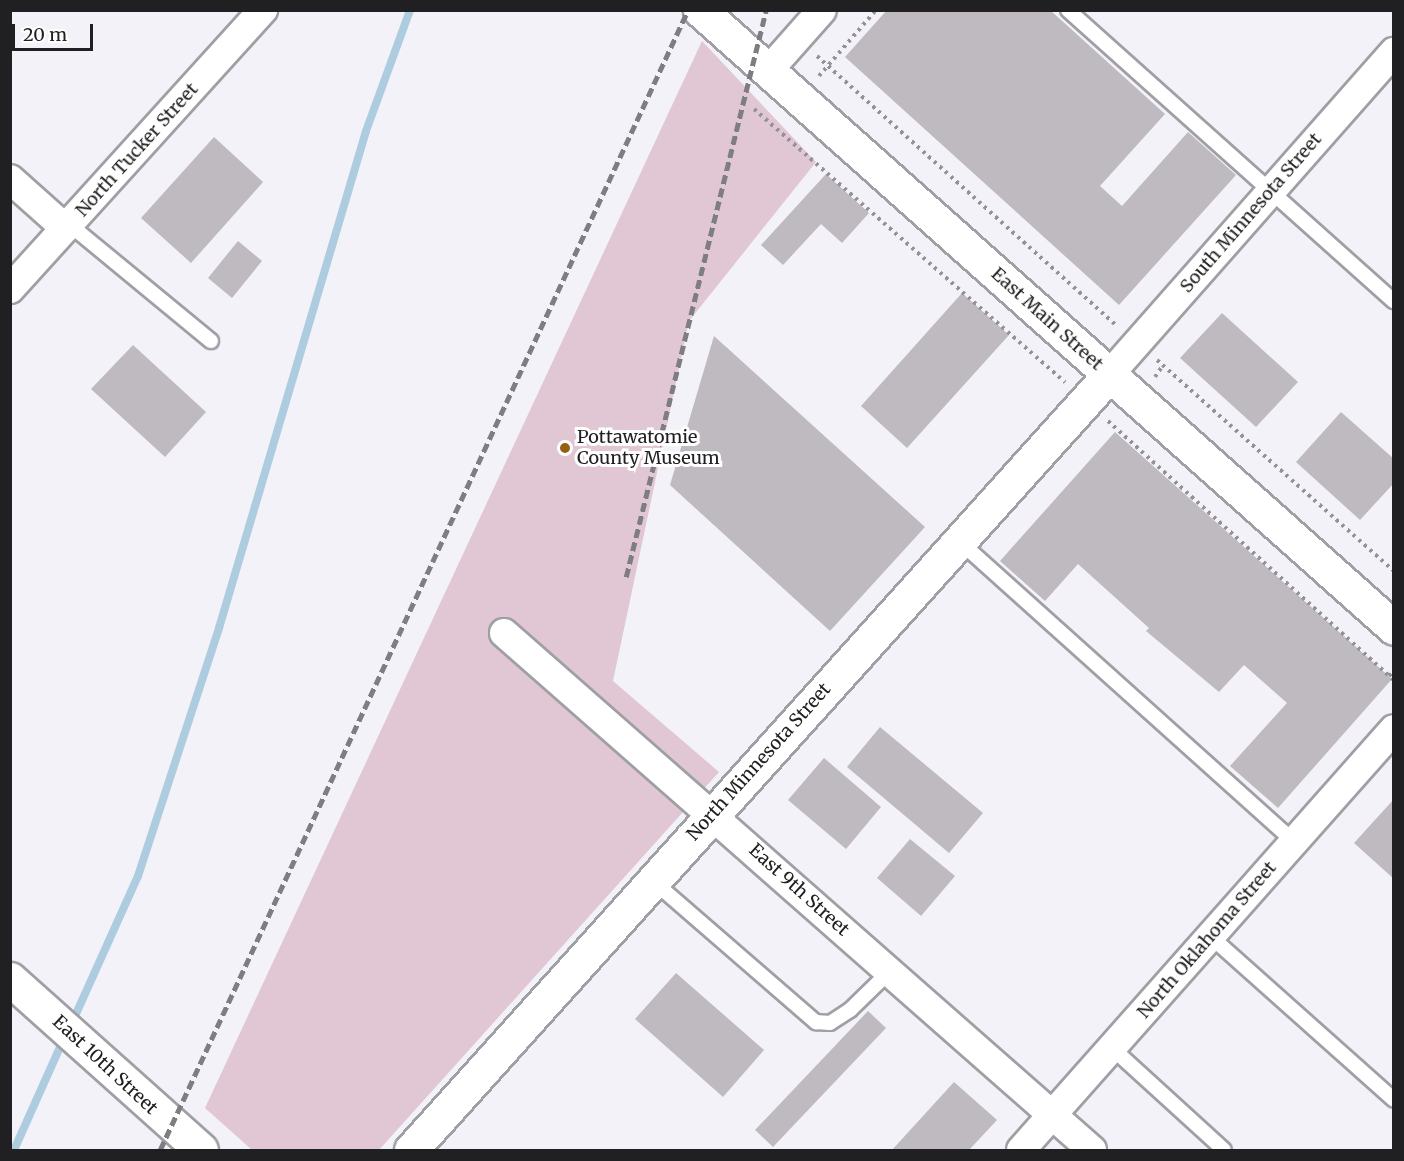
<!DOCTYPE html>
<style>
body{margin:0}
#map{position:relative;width:1404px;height:1161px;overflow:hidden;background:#f3f2f9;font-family:Merriweather,serif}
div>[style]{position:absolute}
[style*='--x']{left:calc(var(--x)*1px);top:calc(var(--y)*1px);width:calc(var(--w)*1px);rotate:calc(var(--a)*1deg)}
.green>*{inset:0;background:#e0c7d3}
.stream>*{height:8px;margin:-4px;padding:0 4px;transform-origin:4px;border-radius:4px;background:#aecce0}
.building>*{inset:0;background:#bebabf}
.path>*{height:4px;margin-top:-2px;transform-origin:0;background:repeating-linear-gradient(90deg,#939397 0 3px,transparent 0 7.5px)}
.roads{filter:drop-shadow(2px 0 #9f9fa5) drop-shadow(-2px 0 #9f9fa5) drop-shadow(0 2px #9f9fa5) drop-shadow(0 -2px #9f9fa5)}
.lane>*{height:14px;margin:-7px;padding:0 7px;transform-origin:7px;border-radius:7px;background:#fff}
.street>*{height:28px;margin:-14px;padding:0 14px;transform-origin:14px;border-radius:14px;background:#fff}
.secondary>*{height:33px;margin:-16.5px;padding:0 16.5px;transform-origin:16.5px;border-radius:16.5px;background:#fff}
.rail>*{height:4.5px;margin-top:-2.25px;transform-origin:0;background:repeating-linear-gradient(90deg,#7e7d81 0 9px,transparent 0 13.5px)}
.dots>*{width:16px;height:16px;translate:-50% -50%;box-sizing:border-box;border:3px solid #fff;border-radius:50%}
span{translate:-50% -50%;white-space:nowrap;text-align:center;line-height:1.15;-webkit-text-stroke:6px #fff;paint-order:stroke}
.street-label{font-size:18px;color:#202022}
.poi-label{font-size:18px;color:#202022}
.left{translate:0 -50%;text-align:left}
.frame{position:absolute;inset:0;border:12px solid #202022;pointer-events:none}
.scale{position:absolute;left:12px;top:24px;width:81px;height:27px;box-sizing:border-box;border:3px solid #202022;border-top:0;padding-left:8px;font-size:18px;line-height:21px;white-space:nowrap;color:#202022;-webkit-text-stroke:4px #fff;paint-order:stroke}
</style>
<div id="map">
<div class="green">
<div style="clip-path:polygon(702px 41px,816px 162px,689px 321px,613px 681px,719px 772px,379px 1150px,252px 1150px,205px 1108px)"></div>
</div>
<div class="stream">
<div style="--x:71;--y:1025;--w:163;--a:-65.8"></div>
<div style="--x:138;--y:876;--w:261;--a:-71.9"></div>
<div style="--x:219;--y:628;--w:518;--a:-73.52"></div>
<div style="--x:366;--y:131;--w:129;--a:-70"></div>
<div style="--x:14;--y:1150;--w:125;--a:-65.9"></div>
</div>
<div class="building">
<div style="clip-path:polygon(887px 10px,1050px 10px,1165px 114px,1100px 186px,1122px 206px,1188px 132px,1236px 175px,1119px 305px,845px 57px)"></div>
<div style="clip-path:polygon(214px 137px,263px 182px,191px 263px,141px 218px)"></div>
<div style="clip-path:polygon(826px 174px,869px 213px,842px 243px,821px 224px,783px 265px,761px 245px)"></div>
<div style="clip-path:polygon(238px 241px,262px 261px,232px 298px,208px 278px)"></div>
<div style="clip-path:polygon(962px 293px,1009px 335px,907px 448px,861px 406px)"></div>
<div style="clip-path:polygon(1222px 313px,1298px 382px,1256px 427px,1180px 358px)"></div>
<div style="clip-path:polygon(714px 336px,925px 527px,830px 631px,670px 485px)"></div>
<div style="clip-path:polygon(133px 345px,206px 412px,165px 457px,91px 389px)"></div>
<div style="clip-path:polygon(1341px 412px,1394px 459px,1394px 483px,1360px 520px,1296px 462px)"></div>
<div style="clip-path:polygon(1115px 432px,1392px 679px,1278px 808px,1230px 766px,1287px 703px,1244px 665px,1219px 692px,1146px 631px,1149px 628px,1078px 564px,1045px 601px,1000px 561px)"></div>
<div style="clip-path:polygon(880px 727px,983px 813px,949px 853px,847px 767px)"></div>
<div style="clip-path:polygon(824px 758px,881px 807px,846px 849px,788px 800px)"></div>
<div style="clip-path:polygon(1394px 799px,1394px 879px,1354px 843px)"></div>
<div style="clip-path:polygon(910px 839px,955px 876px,921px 916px,877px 878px)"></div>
<div style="clip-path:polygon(676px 973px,764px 1050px,723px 1097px,635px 1019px)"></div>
<div style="clip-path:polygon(868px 1011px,886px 1028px,773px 1147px,755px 1130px)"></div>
<div style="clip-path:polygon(954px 1082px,997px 1120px,969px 1150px,892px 1150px)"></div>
</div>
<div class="path">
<div style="--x:817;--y:56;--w:404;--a:42"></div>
<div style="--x:819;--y:76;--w:87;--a:-49.2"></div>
<div style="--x:754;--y:109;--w:414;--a:41.3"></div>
<div style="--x:1157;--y:360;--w:317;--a:41.7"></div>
<div style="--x:1155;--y:377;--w:14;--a:-56"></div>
<div style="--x:1108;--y:421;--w:386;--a:42.2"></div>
<div style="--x:1389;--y:676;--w:7;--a:-45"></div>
</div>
<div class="roads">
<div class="lane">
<div style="--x:1068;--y:10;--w:437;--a:41.8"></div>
<div style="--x:69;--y:224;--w:184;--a:39.5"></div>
<div style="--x:959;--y:541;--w:450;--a:41.9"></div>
<div style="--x:653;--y:881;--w:216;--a:40.9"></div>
<div style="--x:816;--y:1022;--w:14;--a:4"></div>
<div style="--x:830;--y:1023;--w:24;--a:-33"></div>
<div style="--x:850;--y:1010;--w:56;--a:-44.3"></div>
<div style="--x:1210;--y:936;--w:246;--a:41.7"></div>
<div style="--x:1112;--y:1048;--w:151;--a:42.3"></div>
</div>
<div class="street">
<div style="--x:768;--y:71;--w:81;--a:-48.5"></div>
<div style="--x:10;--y:179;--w:74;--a:41.7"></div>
<div style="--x:10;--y:289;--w:377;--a:-47.8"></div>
<div style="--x:1109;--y:375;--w:431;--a:-48.6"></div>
<div style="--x:504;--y:633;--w:783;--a:41.32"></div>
<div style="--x:1021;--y:1150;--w:562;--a:-48.46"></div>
</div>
<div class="secondary">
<div style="--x:700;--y:10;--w:929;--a:41.68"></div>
<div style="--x:10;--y:979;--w:256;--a:41.8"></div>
<div style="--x:411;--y:1150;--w:1043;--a:-47.99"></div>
</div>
</div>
<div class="rail">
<div style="--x:626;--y:577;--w:584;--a:-76.13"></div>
<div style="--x:160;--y:1150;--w:1256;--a:-65.15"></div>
</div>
<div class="dots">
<div style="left:565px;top:448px;background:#946114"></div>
</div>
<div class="street-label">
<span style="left:137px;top:150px;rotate:-48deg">North Tucker Street</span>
<span style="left:1251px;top:213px;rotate:-49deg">South Minnesota Street</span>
<span style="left:1047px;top:319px;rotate:42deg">East Main Street</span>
<span style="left:759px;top:762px;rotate:-48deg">North Minnesota Street</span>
<span style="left:799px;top:890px;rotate:42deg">East 9th Street</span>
<span style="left:1207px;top:940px;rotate:-49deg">North Oklahoma Street</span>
<span style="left:105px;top:1065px;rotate:43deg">East 10th Street</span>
</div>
<div class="poi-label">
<span class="left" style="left:577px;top:448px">Pottawatomie<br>County Museum</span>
</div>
<div class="frame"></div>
<div class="scale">20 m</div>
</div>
